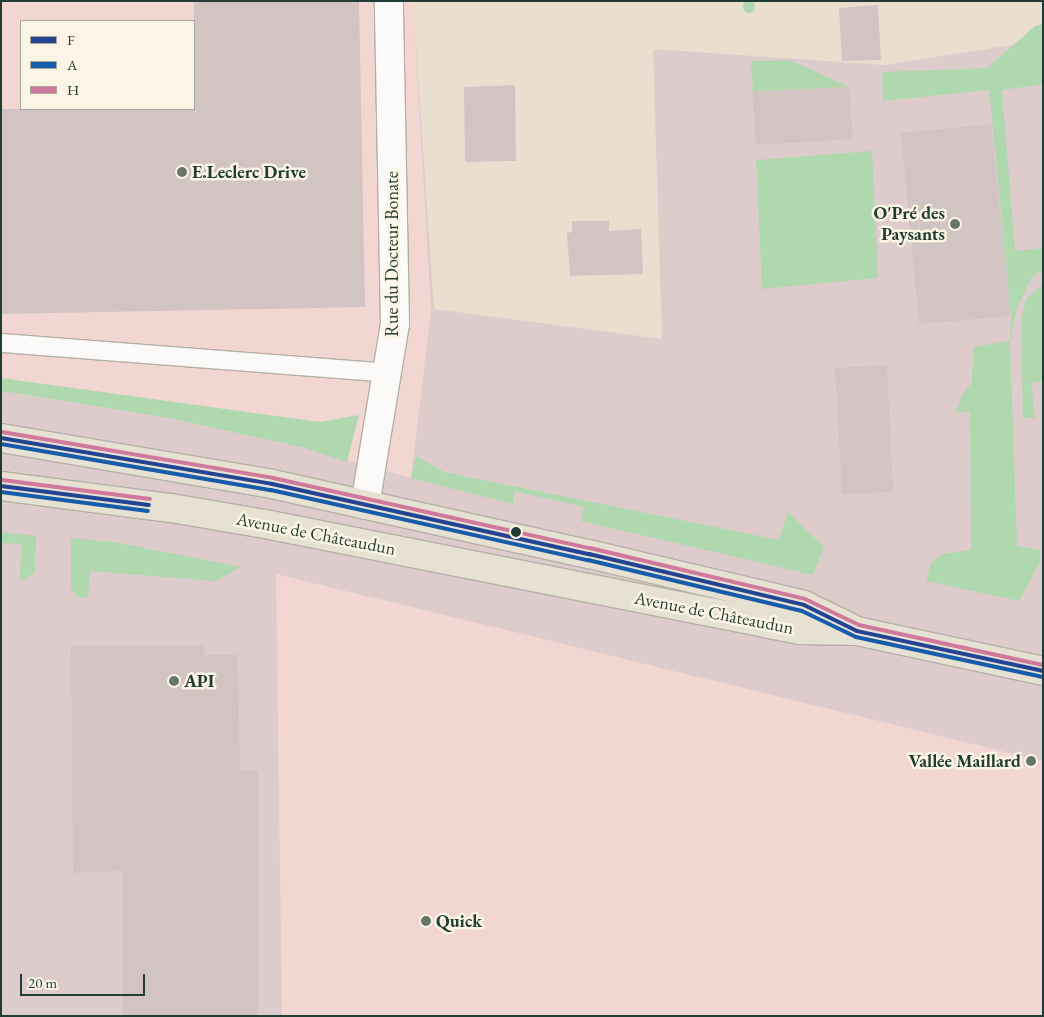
<!DOCTYPE html>
<meta charset="utf-8">
<style>
body{margin:0}
#map{position:relative;width:1044px;height:1017px;overflow:hidden;background:#eadfcf;font-family:"EB Garamond",serif}
div>[style]{position:absolute}
[style*='--x']{left:calc(var(--x)*1px);top:calc(var(--y)*1px);width:calc(var(--w)*1px);rotate:calc(var(--a)*1deg)}
.built>*{inset:0;background:#f1d6d2}
.industrial>*{inset:0;background:#ddcccb}
.green>*{inset:0;background:#b0d8af}
.round{border-radius:50%}
.building>*{inset:0;background:#d3c4c4}
.roads{filter:drop-shadow(1px 0 #b4afa5) drop-shadow(-1px 0 #b4afa5) drop-shadow(0 1px #b4afa5) drop-shadow(0 -1px #b4afa5)}
.lane>*{height:18px;margin:-9px;padding:0 9px;transform-origin:9px;border-radius:9px;background:#fcfaf8}
.street>*{height:28px;margin:-14px;padding:0 14px;transform-origin:14px;border-radius:14px;background:#fcfaf8}
.primary>*{height:28px;margin:-14px;padding:0 14px;transform-origin:14px;border-radius:14px;background:#e7e1d3}
.bus-1>*{height:4px;margin:-2px;padding:0 2px;transform-origin:2px;border-radius:2px;background:#234393}
.bus-2>*{height:4px;margin:-2px;padding:0 2px;transform-origin:2px;border-radius:2px;background:#175bab}
.bus-3>*{height:4px;margin:-2px;padding:0 2px;transform-origin:2px;border-radius:2px;background:#d1799d}
.dots>*{width:14px;height:14px;translate:-50% -50%;box-sizing:border-box;border:2px solid #fcf5e5;border-radius:50%}
span{translate:-50% -50%;white-space:nowrap;text-align:center;line-height:1.15;-webkit-text-stroke:5px #fcf5e5;paint-order:stroke}
.poi-label{font-size:18px;color:#1f3d34;font-weight:700}
.left{translate:0 -50%;text-align:left}
.right{translate:-100% -50%;text-align:right}
.street-label{font-size:18px;color:#1f3d34}
.frame{position:absolute;inset:0;border:2px solid #1f3d34;pointer-events:none}
.legend{position:absolute;left:20px;top:20px;width:175px;height:90px;box-sizing:border-box;background:#fcf5e5;border:1px solid #a4ab9e;margin:0;padding:6px 9px;list-style:none;font-size:15px;color:#1f3d34}
.legend li{display:flex;align-items:center;gap:10px;height:25px}
.legend b{width:25px;border:1px solid #a4ab9e}
.scale{position:absolute;left:20px;top:974px;width:125px;height:22px;box-sizing:border-box;border:2px solid #1f3d34;border-top:0;padding-left:6px;font-size:15px;line-height:18px;white-space:nowrap;color:#1f3d34;-webkit-text-stroke:4px #fcf5e5;paint-order:stroke}
</style>
<div id="map">
<div class="built">
<div style="clip-path:polygon(evenodd,1px 1px,413px 1px,431px 310px,411px 478px,305px 448px,71px 401px,1px 391px,1px 1px,21px 21px,194px 21px,194px 109px,21px 109px,21px 21px)"></div>
<div style="clip-path:polygon(276px 574px,1043px 761px,1043px 1016px,282px 1016px)"></div>
</div>
<div class="industrial">
<div style="clip-path:polygon(413px 1px,434px 309px,662px 339px,653px 49px,885px 65px,1043px 40px,1043px 761px,276px 574px,282px 1016px,1px 1016px,1px 391px,169px 418px,305px 448px,411px 478px,431px 310px)"></div>
</div>
<div class="green">
<div class="round" style="left:743px;top:1px;width:12px;height:12px"></div>
<div style="clip-path:polygon(1043px 24px,1043px 84px,1002px 90px,1015px 251px,1043px 248px,1043px 269px,1032px 277px,1017px 308px,1010px 342px,1017px 546px,1040px 550px,1040px 562px,1019px 601px,926px 581px,931px 563px,942px 554px,971px 550px,970px 411px,956px 413px,961px 397px,972px 382px,973px 347px,1010px 341px,1011px 316px,989px 90px,883px 101px,882px 72px,987px 68px,1035px 26px)"></div>
<div style="clip-path:polygon(790px 60px,849px 87px,753px 92px,751px 61px)"></div>
<div style="clip-path:polygon(872px 151px,878px 278px,762px 289px,756px 160px)"></div>
<div style="clip-path:polygon(1043px 284px,1043px 381px,1031px 383px,1035px 418px,1023px 418px,1021px 321px,1026px 299px)"></div>
<div style="clip-path:polygon(1px 378px,320px 422px,359px 415px,347px 462px,305px 448px,169px 418px,1px 391px)"></div>
<div style="clip-path:polygon(416px 456px,444px 472px,779px 540px,788px 512px,824px 547px,813px 575px,581px 521px,584px 507px,514px 491px,513px 504px,411px 478px)"></div>
<div style="clip-path:polygon(1px 532px,36px 536px,35px 573px,20px 581px,21px 544px,1px 543px)"></div>
<div style="clip-path:polygon(71px 538px,113px 542px,241px 567px,216px 581px,90px 571px,88px 598px,79px 597px,71px 590px)"></div>
</div>
<div class="building">
<div style="clip-path:polygon(194px 1px,359px 1px,365px 307px,1px 314px,1px 109px,194px 109px)"></div>
<div style="clip-path:polygon(878px 5px,881px 60px,842px 61px,839px 8px)"></div>
<div style="clip-path:polygon(515px 85px,516px 161px,465px 162px,464px 87px)"></div>
<div style="clip-path:polygon(849px 87px,853px 139px,756px 145px,752px 92px)"></div>
<div style="clip-path:polygon(991px 124px,1011px 316px,919px 324px,901px 133px)"></div>
<div style="clip-path:polygon(572px 221px,609px 221px,609px 231px,641px 229px,643px 274px,570px 276px,567px 233px,572px 232px)"></div>
<div style="clip-path:polygon(887px 365px,893px 492px,842px 494px,835px 368px)"></div>
<div style="clip-path:polygon(71px 646px,204px 646px,205px 655px,238px 655px,240px 770px,258px 771px,258px 1016px,123px 1016px,122px 871px,73px 873px)"></div>
</div>
<div class="roads">
<div class="lane">
<div style="--x:1;--y:343;--w:388;--a:4.4"></div>
</div>
<div class="street">
<div style="--x:365;--y:505;--w:183;--a:-80.6"></div>
<div style="--x:395;--y:324;--w:323;--a:-91.1"></div>
</div>
<div class="primary">
<div style="--x:1;--y:438;--w:275;--a:9.6"></div>
<div style="--x:272;--y:484;--w:325;--a:12.5"></div>
<div style="--x:589;--y:554;--w:221;--a:13.3"></div>
<div style="--x:804;--y:605;--w:52;--a:26.1"></div>
<div style="--x:1;--y:486;--w:171;--a:7.4"></div>
<div style="--x:171;--y:508;--w:95;--a:9.7"></div>
<div style="--x:265;--y:524;--w:545;--a:11.21"></div>
<div style="--x:800;--y:630;--w:57;--a:1"></div>
<div style="--x:857;--y:631;--w:190;--a:12.1"></div>
</div>
</div>
<div class="bus-1">
<div style="--x:1;--y:438;--w:275;--a:9.6"></div>
<div style="--x:272;--y:484;--w:325;--a:12.5"></div>
<div style="--x:589;--y:554;--w:221;--a:13.3"></div>
<div style="--x:804;--y:605;--w:59;--a:26.1"></div>
<div style="--x:857;--y:631;--w:190;--a:12.1"></div>
<div style="--x:1;--y:486;--w:149;--a:7.3"></div>
</div>
<div class="bus-2">
<div style="--x:1;--y:444;--w:274;--a:9.7"></div>
<div style="--x:271;--y:490;--w:325;--a:12.5"></div>
<div style="--x:588;--y:560;--w:220;--a:13.4"></div>
<div style="--x:802;--y:611;--w:60;--a:25.7"></div>
<div style="--x:856;--y:637;--w:190;--a:12.1"></div>
<div style="--x:1;--y:492;--w:148;--a:7.4"></div>
</div>
<div class="bus-3">
<div style="--x:2;--y:432;--w:275;--a:9.6"></div>
<div style="--x:273;--y:478;--w:325;--a:12.5"></div>
<div style="--x:590;--y:548;--w:221;--a:13.3"></div>
<div style="--x:805;--y:599;--w:60;--a:25.7"></div>
<div style="--x:859;--y:625;--w:188;--a:12.3"></div>
<div style="--x:2;--y:480;--w:149;--a:7.3"></div>
</div>
<div class="dots">
<div style="left:182px;top:172px;background:#66766a"></div>
<div style="left:955px;top:224px;background:#66766a"></div>
<div style="left:516px;top:532px;background:#1f3d34"></div>
<div style="left:174px;top:681px;background:#66766a"></div>
<div style="left:1031px;top:761px;background:#66766a"></div>
<div style="left:426px;top:921px;background:#66766a"></div>
</div>
<div class="poi-label">
<span class="left" style="left:192px;top:172px">E.Leclerc Drive</span>
<span class="right" style="left:945px;top:224px">O'Pré des<br>Paysants</span>
<span class="left" style="left:184px;top:681px">API</span>
<span class="right" style="left:1021px;top:761px">Vallée Maillard</span>
<span class="left" style="left:436px;top:921px">Quick</span>
</div>
<div class="street-label">
<span style="left:392px;top:254px;rotate:-90deg">Rue du Docteur Bonate</span>
<span style="left:316px;top:534px;rotate:11deg">Avenue de Châteaudun</span>
<span style="left:714px;top:613px;rotate:11deg">Avenue de Châteaudun</span>
</div>
<div class="frame"></div>
<ul class="legend">
<li><b style="height:6px;background:#234393"></b>F</li>
<li><b style="height:6px;background:#175bab"></b>A</li>
<li><b style="height:6px;background:#d1799d"></b>H</li>
</ul>
<div class="scale">20 m</div>
</div>
